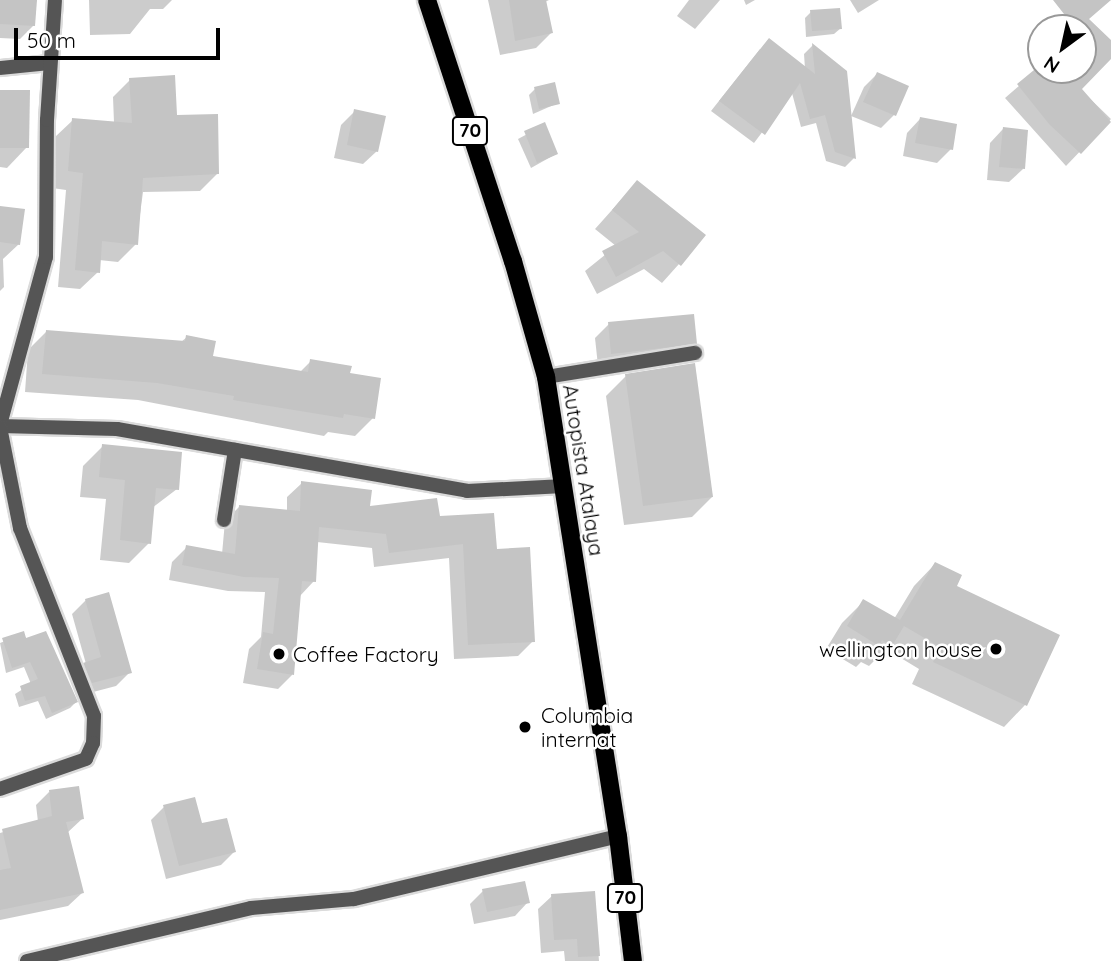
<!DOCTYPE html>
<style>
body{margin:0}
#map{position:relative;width:1111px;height:961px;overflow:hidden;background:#fff;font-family:Quicksand,sans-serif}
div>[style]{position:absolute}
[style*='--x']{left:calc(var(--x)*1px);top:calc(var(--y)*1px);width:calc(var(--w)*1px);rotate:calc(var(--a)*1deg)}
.shadow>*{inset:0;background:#0003}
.building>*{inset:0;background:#c4c4c4}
.roads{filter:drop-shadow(2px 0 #dbdbdb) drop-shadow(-2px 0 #dbdbdb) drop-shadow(0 2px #dbdbdb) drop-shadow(0 -2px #dbdbdb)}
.minor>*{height:14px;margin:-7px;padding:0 7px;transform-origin:7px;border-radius:7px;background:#555}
.primary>*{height:18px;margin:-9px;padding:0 9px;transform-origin:9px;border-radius:9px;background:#000}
.dots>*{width:19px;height:19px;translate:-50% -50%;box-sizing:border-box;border:4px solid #fff;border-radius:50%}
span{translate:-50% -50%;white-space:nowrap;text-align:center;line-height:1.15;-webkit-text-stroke:5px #fff;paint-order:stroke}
.shield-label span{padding:2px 5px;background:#fff;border:2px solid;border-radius:5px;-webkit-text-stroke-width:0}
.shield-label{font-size:19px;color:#000;font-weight:700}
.street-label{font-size:21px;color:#000}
.poi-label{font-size:21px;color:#000}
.right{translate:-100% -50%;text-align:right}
.left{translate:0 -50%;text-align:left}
.north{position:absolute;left:1027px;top:14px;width:70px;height:70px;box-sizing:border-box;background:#fff;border:2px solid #999;border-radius:50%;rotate:213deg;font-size:19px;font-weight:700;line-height:28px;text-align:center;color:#000}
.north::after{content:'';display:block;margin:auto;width:24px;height:32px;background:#000;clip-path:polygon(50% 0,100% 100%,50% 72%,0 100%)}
.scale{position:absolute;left:14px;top:28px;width:206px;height:32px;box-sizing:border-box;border:4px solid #000;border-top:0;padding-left:9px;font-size:21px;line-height:24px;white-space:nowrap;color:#000;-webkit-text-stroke:5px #fff;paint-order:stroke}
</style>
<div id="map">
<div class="shadow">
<div style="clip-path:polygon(0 0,35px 0,34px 25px,20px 39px,0 38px)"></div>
<div style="clip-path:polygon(89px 0,172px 0,163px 9px,150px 9px,130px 34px,90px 35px)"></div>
<div style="clip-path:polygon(488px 0,549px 0,545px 2px,551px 33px,536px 48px,500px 55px)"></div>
<div style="clip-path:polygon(689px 0,720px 0,695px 29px,677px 16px)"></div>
<div style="clip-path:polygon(744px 0,755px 0,746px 5px)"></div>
<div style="clip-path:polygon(850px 0,879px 0,858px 13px)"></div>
<div style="clip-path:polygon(811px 12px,841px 28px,834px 34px,806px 37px,805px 18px)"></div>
<div style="clip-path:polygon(1083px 34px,1111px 42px,1111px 57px,1080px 89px,1111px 119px,1066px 166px,1005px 98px,1041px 67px,1083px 70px)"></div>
<div style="clip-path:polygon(813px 45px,854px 158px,845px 167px,826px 161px,816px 123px,801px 127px,792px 93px,754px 143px,711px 111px,760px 49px,805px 69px,804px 54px)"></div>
<div style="clip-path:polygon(877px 74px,894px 115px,881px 128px,851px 116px,864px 87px)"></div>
<div style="clip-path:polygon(130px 80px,176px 117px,218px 173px,200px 191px,143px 192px,136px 244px,118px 262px,99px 260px,98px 272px,80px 289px,58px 287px,66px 190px,52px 188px,55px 137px,73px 120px,114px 123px,113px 97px)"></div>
<div style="clip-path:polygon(535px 89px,558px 103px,533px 114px,529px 95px)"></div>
<div style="clip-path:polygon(0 91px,27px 147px,7px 168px,0 167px)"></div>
<div style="clip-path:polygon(355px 111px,377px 151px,363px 164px,334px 158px,341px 125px)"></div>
<div style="clip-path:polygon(920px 119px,951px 149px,937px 163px,903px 156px,907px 133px)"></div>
<div style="clip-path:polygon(544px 125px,556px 154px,531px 168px,518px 139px)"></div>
<div style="clip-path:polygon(1003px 129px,1023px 169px,1009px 182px,987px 180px,990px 143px)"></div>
<div style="clip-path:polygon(637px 182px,704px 236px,662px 283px,644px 269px,597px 294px,585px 271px,616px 246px,595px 229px)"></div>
<div style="clip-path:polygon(0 210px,19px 244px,3px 259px,4px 287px,0 291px)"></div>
<div style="clip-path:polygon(609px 324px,695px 343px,682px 357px,598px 366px,595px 338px)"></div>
<div style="clip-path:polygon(46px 332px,181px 342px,187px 337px,211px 357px,300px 372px,311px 361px,348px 375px,373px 418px,355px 436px,328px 432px,324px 436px,138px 400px,25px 392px,28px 350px)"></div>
<div style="clip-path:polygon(626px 376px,712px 497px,692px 517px,624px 525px,606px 396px)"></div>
<div style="clip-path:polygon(103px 446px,177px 489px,152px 508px,149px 543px,129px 563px,100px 560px,106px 499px,80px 497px,83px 466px)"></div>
<div style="clip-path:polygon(302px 483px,370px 491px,368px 508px,438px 518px,495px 551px,533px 641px,518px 656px,454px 659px,449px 558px,374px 567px,372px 548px,317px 542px,314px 581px,299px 597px,292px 675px,278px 689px,243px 683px,249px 649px,261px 637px,265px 592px,228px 591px,169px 580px,172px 562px,187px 547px,222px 554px,225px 521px,240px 506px,287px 511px,287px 497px)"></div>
<div style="clip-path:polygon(935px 564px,954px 587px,1058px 636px,1025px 705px,1004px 727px,912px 684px,919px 669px,886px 649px,869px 666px,861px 662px,856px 667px,826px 649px,842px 623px,864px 601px,894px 619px,914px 586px)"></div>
<div style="clip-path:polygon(86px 600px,130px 672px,116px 686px,78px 696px,71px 678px,86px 664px,72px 614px)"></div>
<div style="clip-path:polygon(23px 634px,76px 702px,70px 708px,46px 719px,38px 701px,19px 707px,15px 694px,31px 684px,24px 667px,6px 673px,0 643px)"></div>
<div style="clip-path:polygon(49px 792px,82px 819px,67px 833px,82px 893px,68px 906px,0 920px,0 833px,38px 822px,36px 805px)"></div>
<div style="clip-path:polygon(164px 807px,234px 852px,221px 865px,166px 879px,151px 820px)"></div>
<div style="clip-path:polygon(483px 891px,528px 902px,515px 916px,474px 924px,470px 904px)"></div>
<div style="clip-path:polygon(594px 893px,599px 961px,565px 961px,564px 951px,541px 953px,538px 909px,552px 896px)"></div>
</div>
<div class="building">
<div style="clip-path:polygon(0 0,37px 0,35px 26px,0 24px)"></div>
<div style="clip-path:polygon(509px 0,546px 0,553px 33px,515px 41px)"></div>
<div style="clip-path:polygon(1053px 0,1111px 0,1089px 19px,1111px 40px,1111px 59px,1082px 89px,1111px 122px,1081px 154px,1049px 124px,1017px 84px,1034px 70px,1083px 70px,1083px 23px,1075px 28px)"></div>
<div style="clip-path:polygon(840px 8px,842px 29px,812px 31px,810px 10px)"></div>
<div style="clip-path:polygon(769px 38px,815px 74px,812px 43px,847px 71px,856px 159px,835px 152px,825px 115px,810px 119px,800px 83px,765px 135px,719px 101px)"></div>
<div style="clip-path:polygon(877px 72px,909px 86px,896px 116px,863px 102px)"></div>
<div style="clip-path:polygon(175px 75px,177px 115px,218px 114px,219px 174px,143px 178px,138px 245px,102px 241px,100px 273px,75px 270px,83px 173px,68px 171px,72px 118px,132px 123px,129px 78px)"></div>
<div style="clip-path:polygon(555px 82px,560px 104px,539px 109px,534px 87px)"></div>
<div style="clip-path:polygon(0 90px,30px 90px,29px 148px,0 148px)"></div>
<div style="clip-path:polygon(354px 109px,386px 116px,378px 152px,347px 145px)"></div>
<div style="clip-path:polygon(920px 117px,957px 124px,953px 150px,915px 143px)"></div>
<div style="clip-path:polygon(545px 122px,558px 154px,537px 163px,524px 131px)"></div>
<div style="clip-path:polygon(1003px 127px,1028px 130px,1025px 169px,999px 167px)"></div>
<div style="clip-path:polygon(637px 180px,706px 235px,681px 266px,663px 251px,616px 277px,602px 251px,639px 232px,612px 210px)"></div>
<div style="clip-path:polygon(0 206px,25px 209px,20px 245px,0 242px)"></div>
<div style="clip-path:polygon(694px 314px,697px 344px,611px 354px,608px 322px)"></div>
<div style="clip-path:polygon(46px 330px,185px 341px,186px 335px,216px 341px,213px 356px,308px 372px,310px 359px,352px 366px,350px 373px,381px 378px,375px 419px,344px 414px,343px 418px,233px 400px,234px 396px,157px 383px,42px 374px)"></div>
<div style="clip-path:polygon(695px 363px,713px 497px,643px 506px,625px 374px)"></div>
<div style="clip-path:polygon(102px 444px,182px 452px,179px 490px,156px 488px,151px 544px,120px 540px,125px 480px,99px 477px)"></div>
<div style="clip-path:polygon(301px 481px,372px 490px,370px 506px,437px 498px,440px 516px,494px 513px,497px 549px,530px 547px,535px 642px,468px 645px,463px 544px,389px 553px,386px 534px,319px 527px,316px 582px,302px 581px,294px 675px,257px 669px,263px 632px,273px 634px,279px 578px,244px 577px,182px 565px,186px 545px,235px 554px,239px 505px,300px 511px)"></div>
<div style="clip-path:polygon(935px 562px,962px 575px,957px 586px,1060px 635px,1027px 706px,933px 662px,940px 647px,904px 626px,892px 646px,882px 640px,879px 646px,847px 626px,863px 599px,900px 620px)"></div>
<div style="clip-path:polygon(109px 592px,132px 673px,92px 683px,83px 663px,101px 657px,85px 599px)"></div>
<div style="clip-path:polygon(24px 631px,26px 638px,46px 631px,78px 702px,52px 713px,45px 696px,25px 701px,20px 686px,38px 679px,30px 662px,12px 668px,2px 638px)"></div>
<div style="clip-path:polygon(79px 786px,84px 819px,66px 822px,84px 893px,0 910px,0 870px,11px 868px,2px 829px,52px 816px,49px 790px)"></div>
<div style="clip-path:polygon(195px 797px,202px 823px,227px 818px,236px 852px,179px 866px,163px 805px)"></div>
<div style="clip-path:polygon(525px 881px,530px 903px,487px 912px,482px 889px)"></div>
<div style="clip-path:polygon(595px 891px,600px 956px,578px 957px,577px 939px,554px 940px,551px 894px)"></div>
</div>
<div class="roads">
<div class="minor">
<div style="--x:0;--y:68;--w:50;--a:-5.7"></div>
<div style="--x:546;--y:377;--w:151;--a:-9.2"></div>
<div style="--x:0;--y:425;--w:174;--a:-74.7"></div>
<div style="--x:46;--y:257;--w:137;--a:-89.6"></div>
<div style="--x:47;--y:120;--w:120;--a:-86.2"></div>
<div style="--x:0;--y:426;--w:117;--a:1.5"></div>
<div style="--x:117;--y:429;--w:355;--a:10"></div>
<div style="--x:467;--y:491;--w:97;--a:-3"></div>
<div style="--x:0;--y:427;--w:103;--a:78.8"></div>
<div style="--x:20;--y:528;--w:202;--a:68.5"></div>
<div style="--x:94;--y:716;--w:27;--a:92"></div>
<div style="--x:93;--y:743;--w:17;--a:114"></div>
<div style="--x:86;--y:759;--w:91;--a:160.8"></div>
<div style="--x:224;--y:520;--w:71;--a:-81.1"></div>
<div style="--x:27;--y:961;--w:230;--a:-13.3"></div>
<div style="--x:251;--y:908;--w:103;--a:-5"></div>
<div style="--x:354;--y:899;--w:271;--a:-13.4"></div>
</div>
<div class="primary">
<div style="--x:427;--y:0;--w:275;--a:71.8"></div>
<div style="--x:513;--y:261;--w:121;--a:74.1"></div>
<div style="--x:546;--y:377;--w:465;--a:81.1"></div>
<div style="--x:618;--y:836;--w:126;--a:83.2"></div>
</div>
</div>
<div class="dots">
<div style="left:996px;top:649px;background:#000"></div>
<div style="left:279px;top:654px;background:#000"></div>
<div style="left:525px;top:727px;background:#000"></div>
</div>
<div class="shield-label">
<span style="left:470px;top:131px">70</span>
<span style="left:625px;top:898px">70</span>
</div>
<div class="street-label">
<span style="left:584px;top:470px;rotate:81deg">Autopista Atalaya</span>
</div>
<div class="poi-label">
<span class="right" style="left:982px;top:649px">wellington house</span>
<span class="left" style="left:293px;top:654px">Coffee Factory</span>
<span class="left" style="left:541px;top:727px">Columbia<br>internat</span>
</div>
<div class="north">N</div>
<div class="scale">50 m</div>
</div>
